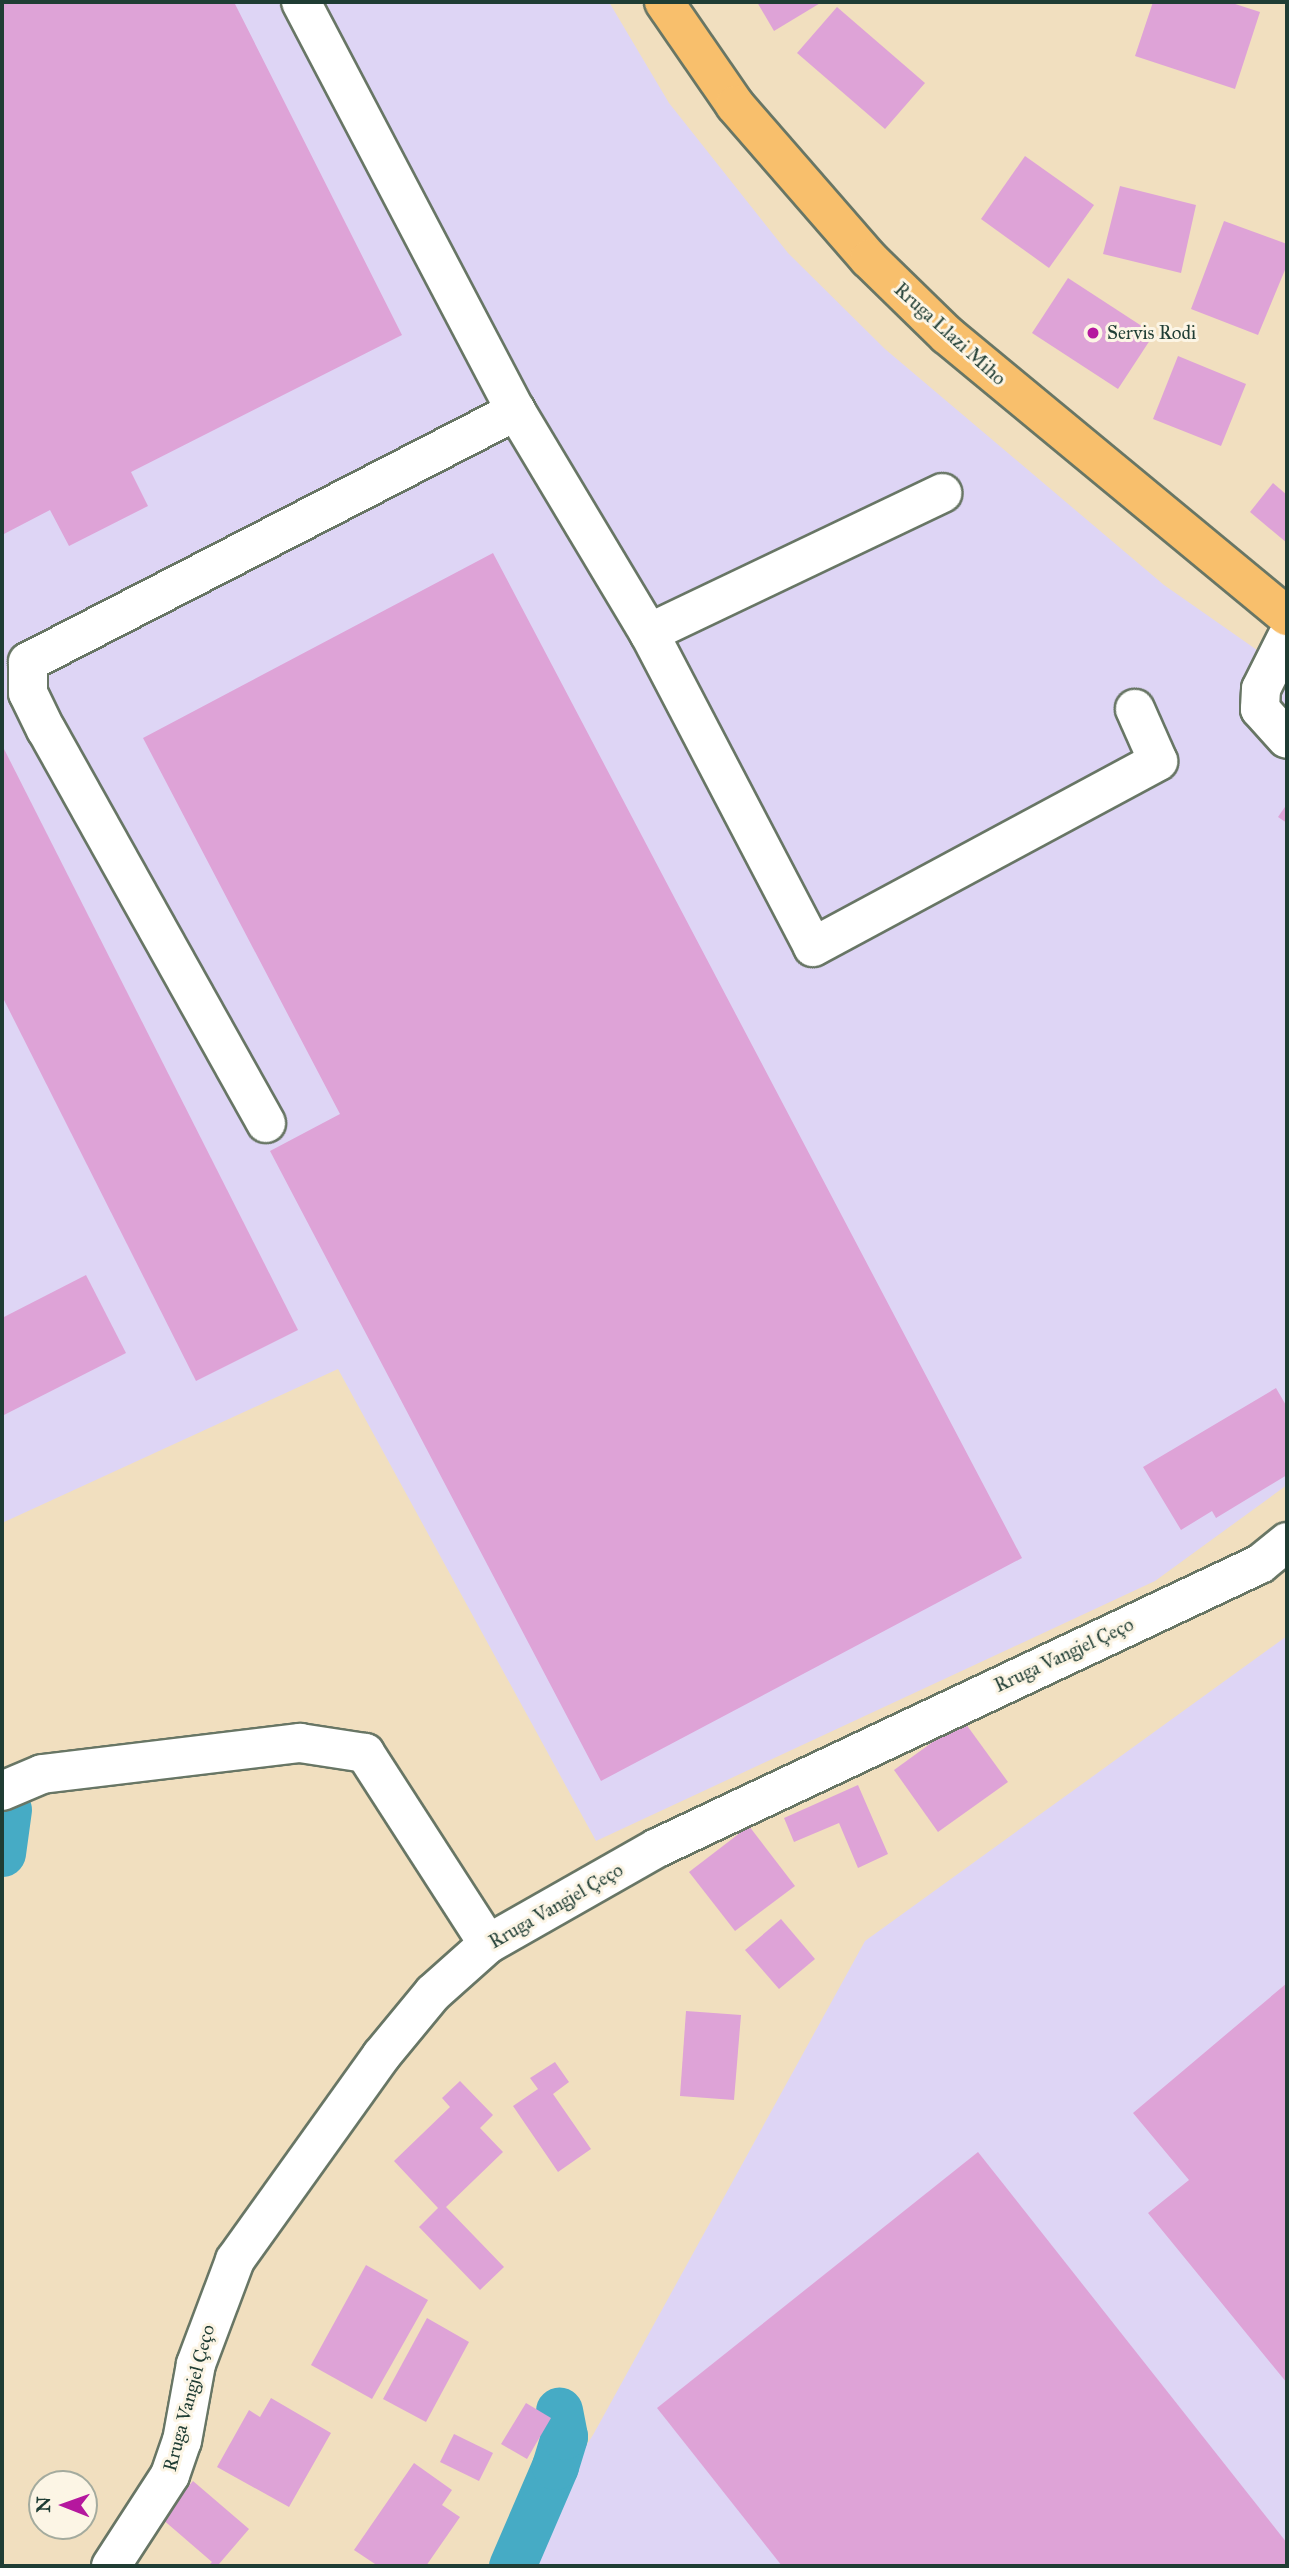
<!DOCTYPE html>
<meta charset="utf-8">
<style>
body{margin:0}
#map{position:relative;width:1289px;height:2568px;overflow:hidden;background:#f1dfbf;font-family:"IM FELL Great Primer",serif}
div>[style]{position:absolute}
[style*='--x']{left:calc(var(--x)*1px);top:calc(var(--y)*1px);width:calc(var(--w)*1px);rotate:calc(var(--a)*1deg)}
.built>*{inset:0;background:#ded5f5}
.canal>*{height:47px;margin:-23.5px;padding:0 23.5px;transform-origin:23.5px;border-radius:23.5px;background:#46abc5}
.building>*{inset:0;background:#dea3d7}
.roads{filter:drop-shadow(2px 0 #687665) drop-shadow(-2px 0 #687665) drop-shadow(0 2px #687665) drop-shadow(0 -2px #687665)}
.minor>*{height:38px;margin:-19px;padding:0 19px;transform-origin:19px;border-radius:19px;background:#fff}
.major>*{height:38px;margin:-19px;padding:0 19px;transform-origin:19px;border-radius:19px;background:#f8bf6c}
.dots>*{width:19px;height:19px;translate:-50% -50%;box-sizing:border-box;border:4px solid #fcf5e5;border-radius:50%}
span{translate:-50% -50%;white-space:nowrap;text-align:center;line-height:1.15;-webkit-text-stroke:6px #fcf5e5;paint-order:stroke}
.poi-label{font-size:19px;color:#1f3d34}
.left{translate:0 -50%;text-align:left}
.street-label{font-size:19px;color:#1f3d34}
.frame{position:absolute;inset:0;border:4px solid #1f3d34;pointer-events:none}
.north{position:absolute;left:28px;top:2470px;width:70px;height:70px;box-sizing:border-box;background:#fcf5e5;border:2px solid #a4ab9e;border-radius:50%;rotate:271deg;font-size:19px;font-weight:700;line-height:28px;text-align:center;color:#1f3d34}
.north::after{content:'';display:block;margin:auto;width:24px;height:32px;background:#b5179e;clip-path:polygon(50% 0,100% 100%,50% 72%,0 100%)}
</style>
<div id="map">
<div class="built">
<div style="clip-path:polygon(2px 2px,609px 2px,669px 103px,788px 253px,885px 349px,1164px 585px,1287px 671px,1287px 1485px,1155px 1581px,596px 1841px,338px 1369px,2px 1523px)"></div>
<div style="clip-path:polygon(1287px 1636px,1287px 2566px,507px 2566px,593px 2435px,865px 1941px)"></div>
</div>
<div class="canal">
<div style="--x:2;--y:1853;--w:44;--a:-82.2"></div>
<div style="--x:512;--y:2566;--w:109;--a:-66.7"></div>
<div style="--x:555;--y:2466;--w:31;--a:-73"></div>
<div style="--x:564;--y:2436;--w:26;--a:-101"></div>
</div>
<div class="building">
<div style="clip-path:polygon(2px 2px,234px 2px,402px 335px,131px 472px,148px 506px,69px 546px,50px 510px,2px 535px)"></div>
<div style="clip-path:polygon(757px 2px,822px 2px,774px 31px)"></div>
<div style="clip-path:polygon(1153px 2px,1229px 2px,1260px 12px,1235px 89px,1135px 56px)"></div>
<div style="clip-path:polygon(837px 7px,925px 83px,885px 129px,797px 53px)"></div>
<div style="clip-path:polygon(1025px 156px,1094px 205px,1049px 268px,981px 219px)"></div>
<div style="clip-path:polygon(1120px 186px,1196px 205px,1181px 273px,1103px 254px)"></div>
<div style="clip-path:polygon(1224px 221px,1287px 244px,1287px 265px,1258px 335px,1191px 309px)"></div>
<div style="clip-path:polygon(1068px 278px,1154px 334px,1118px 389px,1032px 333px)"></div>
<div style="clip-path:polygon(1178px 356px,1246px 384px,1221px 446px,1153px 419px)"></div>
<div style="clip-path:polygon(1273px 483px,1287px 495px,1287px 543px,1250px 512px)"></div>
<div style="clip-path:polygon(493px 553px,1022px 1558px,601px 1781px,270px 1151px,340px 1114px,143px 738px)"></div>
<div style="clip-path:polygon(2px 745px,298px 1330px,196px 1381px,2px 996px)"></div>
<div style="clip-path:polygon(1287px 804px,1287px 823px,1278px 817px)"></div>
<div style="clip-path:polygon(86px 1275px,126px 1353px,2px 1416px,2px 1318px)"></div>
<div style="clip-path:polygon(1276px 1388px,1287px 1407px,1287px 1475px,1216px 1518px,1212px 1511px,1181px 1530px,1143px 1467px)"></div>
<div style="clip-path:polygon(963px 1720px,1008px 1782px,938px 1832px,894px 1770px)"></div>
<div style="clip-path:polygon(858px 1785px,888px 1854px,858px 1868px,839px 1823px,794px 1842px,784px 1818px)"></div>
<div style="clip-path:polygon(749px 1826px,795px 1886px,735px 1931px,689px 1872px)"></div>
<div style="clip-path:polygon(781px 1919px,815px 1959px,779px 1989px,745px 1950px)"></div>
<div style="clip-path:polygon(1287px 1983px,1287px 2383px,1148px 2213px,1189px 2180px,1133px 2113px)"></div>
<div style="clip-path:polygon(686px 2011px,741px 2015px,734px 2100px,680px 2096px)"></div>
<div style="clip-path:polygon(555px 2062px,569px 2082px,553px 2094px,591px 2149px,558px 2172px,513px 2106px,538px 2089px,530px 2078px)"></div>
<div style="clip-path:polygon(460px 2081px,493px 2115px,480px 2128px,503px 2152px,446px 2207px,504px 2267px,480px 2290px,419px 2227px,438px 2208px,394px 2161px,450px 2107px,442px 2098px)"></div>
<div style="clip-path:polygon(978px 2152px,1287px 2543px,1287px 2566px,782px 2566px,657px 2408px)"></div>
<div style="clip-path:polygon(366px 2265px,428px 2300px,372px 2399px,311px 2365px)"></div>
<div style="clip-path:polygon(427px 2318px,469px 2342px,426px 2422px,383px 2399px)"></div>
<div style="clip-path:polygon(271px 2398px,331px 2433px,289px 2507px,217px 2467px,249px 2410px,260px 2417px)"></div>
<div style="clip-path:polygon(526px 2403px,551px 2418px,527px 2459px,501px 2444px)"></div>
<div style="clip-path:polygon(454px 2434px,493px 2453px,479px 2481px,440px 2462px)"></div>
<div style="clip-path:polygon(414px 2463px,452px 2490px,442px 2505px,460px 2517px,426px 2566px,378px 2566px,354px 2550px)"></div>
<div style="clip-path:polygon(193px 2481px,249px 2529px,219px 2564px,221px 2566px,208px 2566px,212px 2562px,161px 2518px)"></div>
</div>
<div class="roads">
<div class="minor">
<div style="--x:301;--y:2;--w:462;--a:62.3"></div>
<div style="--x:516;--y:411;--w:259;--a:59.1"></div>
<div style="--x:649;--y:633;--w:354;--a:62.4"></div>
<div style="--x:813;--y:947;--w:392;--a:-28.3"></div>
<div style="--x:1158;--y:761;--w:57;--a:-113.9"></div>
<div style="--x:649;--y:633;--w:325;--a:-25.5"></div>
<div style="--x:1287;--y:637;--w:58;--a:116.6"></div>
<div style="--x:1261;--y:689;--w:20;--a:93"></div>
<div style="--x:1260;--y:709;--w:40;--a:48"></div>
<div style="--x:266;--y:1123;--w:450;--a:-119.2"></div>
<div style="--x:46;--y:730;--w:41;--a:-115.9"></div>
<div style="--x:28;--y:693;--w:31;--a:-90"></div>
<div style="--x:28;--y:662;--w:549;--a:-27.22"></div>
<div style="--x:2;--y:1791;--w:43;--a:-23"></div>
<div style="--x:42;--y:1774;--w:260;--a:-6.9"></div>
<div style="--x:300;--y:1743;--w:66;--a:8.7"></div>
<div style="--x:365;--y:1753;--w:227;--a:57.2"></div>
<div style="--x:111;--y:2566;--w:108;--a:-57"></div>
<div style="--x:170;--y:2475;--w:36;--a:-71"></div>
<div style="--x:182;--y:2441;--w:78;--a:-79.7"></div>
<div style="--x:196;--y:2364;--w:111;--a:-69.4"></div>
<div style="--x:235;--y:2260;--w:251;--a:-54.4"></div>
<div style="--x:381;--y:2056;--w:82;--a:-50.5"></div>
<div style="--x:433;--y:1993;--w:74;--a:-41.7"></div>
<div style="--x:488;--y:1944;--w:194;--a:-29.6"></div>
<div style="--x:657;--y:1848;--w:667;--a:-25.22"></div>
<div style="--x:1260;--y:1564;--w:35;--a:-39"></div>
</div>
<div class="major">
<div style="--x:664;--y:2;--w:125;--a:55.4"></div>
<div style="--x:735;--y:105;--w:204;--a:49"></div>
<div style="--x:869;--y:259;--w:109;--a:44.3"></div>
<div style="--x:947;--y:335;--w:441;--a:39.6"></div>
</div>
</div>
<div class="dots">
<div style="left:1093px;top:333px;background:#b5179e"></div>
</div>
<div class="poi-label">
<span class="left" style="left:1107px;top:333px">Servis Rodi</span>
</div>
<div class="street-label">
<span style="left:950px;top:334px;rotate:42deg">Rruga Llazi Miho</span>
<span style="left:1064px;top:1655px;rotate:-25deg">Rruga Vangjel Çeço</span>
<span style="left:556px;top:1906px;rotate:-30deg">Rruga Vangjel Çeço</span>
<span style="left:189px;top:2398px;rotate:-75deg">Rruga Vangjel Çeço</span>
</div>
<div class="frame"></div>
<div class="north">N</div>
</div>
